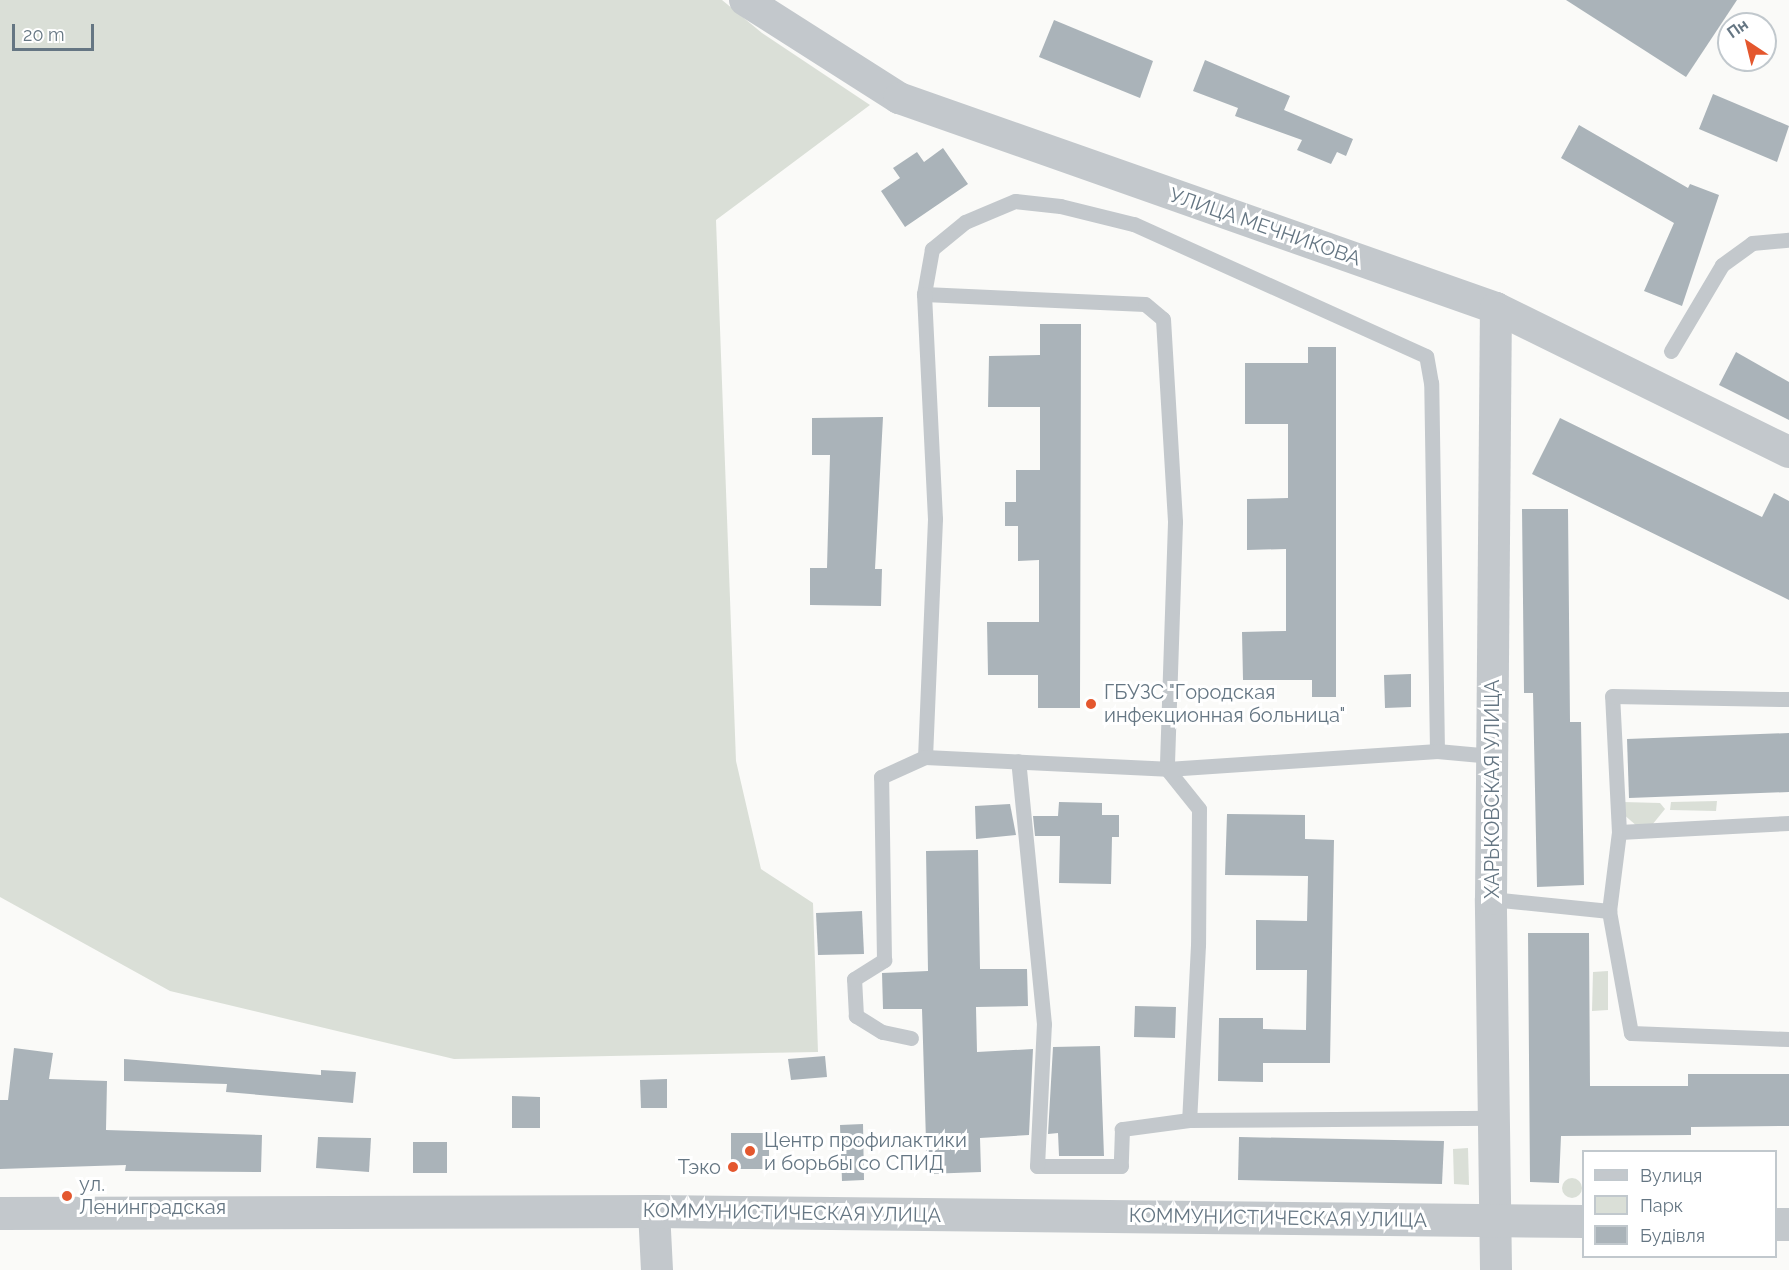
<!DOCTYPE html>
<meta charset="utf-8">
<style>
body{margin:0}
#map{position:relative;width:1789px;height:1270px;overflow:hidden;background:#fafaf8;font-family:Raleway,sans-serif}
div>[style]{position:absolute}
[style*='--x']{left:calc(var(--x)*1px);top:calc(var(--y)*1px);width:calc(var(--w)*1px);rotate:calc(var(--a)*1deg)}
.green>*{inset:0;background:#dadfd7}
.round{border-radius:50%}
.building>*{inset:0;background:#aab3b9}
.service>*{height:15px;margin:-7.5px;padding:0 7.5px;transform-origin:7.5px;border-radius:7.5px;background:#c3c8cc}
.minor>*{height:32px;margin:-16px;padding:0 16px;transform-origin:16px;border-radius:16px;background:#c3c8cc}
.tertiary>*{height:33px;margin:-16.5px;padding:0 16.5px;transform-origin:16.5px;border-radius:16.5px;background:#c3c8cc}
.dots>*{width:16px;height:16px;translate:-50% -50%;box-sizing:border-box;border:3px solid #fff;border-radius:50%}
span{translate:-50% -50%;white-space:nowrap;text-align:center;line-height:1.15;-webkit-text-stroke:6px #fff;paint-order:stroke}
.street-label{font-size:20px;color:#657683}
.poi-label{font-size:20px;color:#657683}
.left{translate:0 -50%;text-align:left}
.right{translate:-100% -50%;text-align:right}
.legend{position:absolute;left:1582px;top:1150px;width:195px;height:108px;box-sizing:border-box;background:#fff;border:2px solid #c1c8cd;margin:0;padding:8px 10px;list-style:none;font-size:18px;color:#657683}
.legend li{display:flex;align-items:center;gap:12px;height:30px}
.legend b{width:30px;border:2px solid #c1c8cd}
.north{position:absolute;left:1717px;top:12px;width:60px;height:60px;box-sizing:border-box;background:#fff;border:2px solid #c1c8cd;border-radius:50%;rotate:325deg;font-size:16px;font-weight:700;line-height:24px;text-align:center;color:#657683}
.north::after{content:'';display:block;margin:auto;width:21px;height:27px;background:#e4572e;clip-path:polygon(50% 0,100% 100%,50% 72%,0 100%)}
.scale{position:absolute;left:12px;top:24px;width:82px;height:27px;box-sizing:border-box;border:3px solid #657683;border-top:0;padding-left:8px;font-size:18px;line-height:21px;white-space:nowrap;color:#657683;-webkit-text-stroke:4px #fff;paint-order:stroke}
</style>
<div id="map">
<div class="green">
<div style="clip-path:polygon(0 0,722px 0,762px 33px,870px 105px,716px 220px,736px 761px,761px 869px,813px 903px,818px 1052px,454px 1059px,170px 991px,0 897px)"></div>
<div style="clip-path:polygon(1717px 801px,1716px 811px,1670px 810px,1671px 802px)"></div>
<div style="clip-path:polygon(1623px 802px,1660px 803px,1665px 809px,1652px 825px,1638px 827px,1622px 813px)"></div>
<div style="clip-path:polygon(1608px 971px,1608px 1010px,1592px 1011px,1593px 972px)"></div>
<div style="clip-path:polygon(1468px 1148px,1469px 1185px,1454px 1184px,1453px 1149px)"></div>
<div class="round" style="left:1562px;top:1178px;width:20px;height:20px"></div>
</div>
<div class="building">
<div style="clip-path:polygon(1566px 0,1737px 0,1686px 77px)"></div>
<div style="clip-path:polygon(1054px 20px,1153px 61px,1140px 98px,1039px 57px)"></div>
<div style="clip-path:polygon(1205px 60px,1290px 96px,1284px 110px,1353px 139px,1346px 156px,1337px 152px,1331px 164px,1297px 150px,1302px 140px,1235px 116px,1238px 108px,1193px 91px)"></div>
<div style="clip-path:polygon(1713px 94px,1789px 126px,1777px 162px,1699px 129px)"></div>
<div style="clip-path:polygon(1579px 125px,1688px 188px,1690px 184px,1719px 195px,1682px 306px,1644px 291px,1674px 223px,1561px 158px)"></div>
<div style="clip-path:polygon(943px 148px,968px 184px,905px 227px,881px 191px,900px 178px,893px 168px,917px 152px,924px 162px)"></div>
<div style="clip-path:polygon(1040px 324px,1081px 324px,1080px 708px,1038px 708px,1038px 675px,988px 675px,987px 622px,1039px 622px,1039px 560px,1018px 561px,1018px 526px,1005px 526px,1005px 502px,1016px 502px,1016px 470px,1040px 470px,1040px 407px,988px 407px,989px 356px,1040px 355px)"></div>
<div style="clip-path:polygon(1308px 347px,1336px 347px,1336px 697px,1312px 697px,1312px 680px,1243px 680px,1242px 632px,1286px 631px,1286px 549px,1247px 550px,1247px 499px,1288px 498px,1288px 424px,1245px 424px,1245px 363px,1308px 363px)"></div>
<div style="clip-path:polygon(1736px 352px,1789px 382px,1789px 420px,1719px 385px)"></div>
<div style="clip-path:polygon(883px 417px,875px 569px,882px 569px,881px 606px,810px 605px,810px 568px,827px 568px,830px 455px,812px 455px,812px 418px)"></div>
<div style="clip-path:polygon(1560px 418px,1762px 517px,1774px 493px,1789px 501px,1789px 600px,1532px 474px)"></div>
<div style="clip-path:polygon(1522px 509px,1568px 509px,1570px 722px,1581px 722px,1584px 885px,1537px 887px,1533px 693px,1524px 693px)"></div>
<div style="clip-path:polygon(1411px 674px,1411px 707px,1385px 708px,1384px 675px)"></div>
<div style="clip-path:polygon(1789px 733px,1789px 792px,1629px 798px,1627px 739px)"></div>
<div style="clip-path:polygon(1059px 802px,1102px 803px,1102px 815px,1119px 815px,1119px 837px,1112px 837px,1111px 884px,1059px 883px,1060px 836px,1035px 836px,1033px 816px,1058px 816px)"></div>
<div style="clip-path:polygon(1010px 804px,1016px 835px,976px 839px,975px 806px)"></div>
<div style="clip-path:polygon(1227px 814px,1305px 815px,1305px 839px,1334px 840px,1330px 1063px,1263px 1063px,1263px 1082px,1218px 1081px,1219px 1018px,1263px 1018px,1263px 1029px,1306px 1030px,1307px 970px,1256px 970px,1256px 920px,1307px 921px,1308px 876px,1225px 875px)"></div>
<div style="clip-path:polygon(978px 850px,980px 969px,1027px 969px,1028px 1006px,976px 1007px,977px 1052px,1033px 1049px,1029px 1135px,980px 1138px,981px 1172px,927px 1174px,922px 1009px,883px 1009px,882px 973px,928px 971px,926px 851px)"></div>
<div style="clip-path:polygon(862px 911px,864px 954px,818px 955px,816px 913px)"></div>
<div style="clip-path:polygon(1528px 933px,1589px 933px,1590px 1086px,1688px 1086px,1688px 1074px,1789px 1074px,1789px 1126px,1691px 1127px,1691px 1135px,1561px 1136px,1559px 1183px,1530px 1182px)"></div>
<div style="clip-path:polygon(1135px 1006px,1176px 1007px,1175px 1038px,1134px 1037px)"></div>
<div style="clip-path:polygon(1100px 1046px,1104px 1156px,1059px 1156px,1058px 1133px,1048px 1134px,1053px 1047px)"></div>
<div style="clip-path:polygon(14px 1048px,53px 1053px,49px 1079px,107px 1081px,106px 1130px,262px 1135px,261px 1172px,125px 1171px,126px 1165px,0 1169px,0 1100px,8px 1100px)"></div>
<div style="clip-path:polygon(825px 1056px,827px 1077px,791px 1080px,788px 1059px)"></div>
<div style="clip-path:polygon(124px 1059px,321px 1075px,321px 1070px,356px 1072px,353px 1103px,226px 1092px,227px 1084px,124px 1081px)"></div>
<div style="clip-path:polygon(667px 1079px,667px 1108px,641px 1108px,640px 1080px)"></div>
<div style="clip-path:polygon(512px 1096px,540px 1097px,540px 1128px,512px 1128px)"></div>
<div style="clip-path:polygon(863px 1124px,864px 1180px,842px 1181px,840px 1125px)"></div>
<div style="clip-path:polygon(731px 1133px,769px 1133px,769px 1169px,731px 1169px)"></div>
<div style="clip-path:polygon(318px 1137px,371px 1138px,369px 1172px,316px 1168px)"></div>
<div style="clip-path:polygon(1239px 1137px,1444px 1141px,1442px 1184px,1238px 1180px)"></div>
<div style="clip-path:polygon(413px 1142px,447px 1142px,447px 1173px,413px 1173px)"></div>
</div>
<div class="service">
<div style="--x:924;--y:294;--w:221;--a:2.6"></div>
<div style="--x:1145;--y:304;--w:23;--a:40"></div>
<div style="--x:1163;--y:319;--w:203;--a:86.6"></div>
<div style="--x:1175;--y:522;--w:247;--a:91.9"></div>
<div style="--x:1167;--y:769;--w:51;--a:51.3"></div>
<div style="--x:1199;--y:809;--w:136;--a:90.4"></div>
<div style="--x:1198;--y:945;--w:175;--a:92.9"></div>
<div style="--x:1189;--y:1120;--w:68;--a:172.3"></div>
<div style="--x:1122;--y:1129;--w:37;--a:92"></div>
<div style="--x:1121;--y:1166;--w:84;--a:180"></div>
<div style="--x:1037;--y:1166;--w:142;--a:-87.2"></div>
<div style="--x:1044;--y:1024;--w:264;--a:-95.6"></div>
<div style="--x:1671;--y:351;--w:100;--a:-59.3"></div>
<div style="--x:1722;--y:265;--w:37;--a:-36"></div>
<div style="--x:1752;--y:243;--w:37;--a:-5"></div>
<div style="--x:1437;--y:751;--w:368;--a:-90.9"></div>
<div style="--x:1431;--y:383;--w:27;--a:-100"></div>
<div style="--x:1426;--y:356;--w:321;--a:-155.7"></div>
<div style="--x:1133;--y:224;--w:75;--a:-166.1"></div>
<div style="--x:1060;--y:206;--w:45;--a:-173.7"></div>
<div style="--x:1015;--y:201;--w:54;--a:157.2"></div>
<div style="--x:965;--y:222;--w:43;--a:140.7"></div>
<div style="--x:932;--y:249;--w:46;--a:100.1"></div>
<div style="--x:924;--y:294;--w:225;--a:87.2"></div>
<div style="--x:935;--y:519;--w:238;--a:92.4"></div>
<div style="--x:925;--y:757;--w:242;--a:2.8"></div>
<div style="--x:1167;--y:769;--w:271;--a:-3.8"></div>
<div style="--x:1437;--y:751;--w:55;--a:5.2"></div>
<div style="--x:1789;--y:823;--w:170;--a:177"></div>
<div style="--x:1619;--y:832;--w:80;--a:97.2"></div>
<div style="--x:1609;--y:911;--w:124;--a:79.8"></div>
<div style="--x:1631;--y:1033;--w:158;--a:2.2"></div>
<div style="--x:1619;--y:832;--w:136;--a:-92.9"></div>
<div style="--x:1612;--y:696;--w:177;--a:1"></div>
<div style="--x:1491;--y:899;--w:119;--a:5.8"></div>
<div style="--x:911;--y:1038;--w:30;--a:-168"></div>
<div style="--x:882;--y:1032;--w:31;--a:-148"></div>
<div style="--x:856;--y:1016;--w:37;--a:-93"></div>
<div style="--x:854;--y:979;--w:36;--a:-32"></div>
<div style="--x:884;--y:960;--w:183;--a:-90.9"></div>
<div style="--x:881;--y:777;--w:48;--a:-24.4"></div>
<div style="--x:1189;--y:1120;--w:307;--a:-0.4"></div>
</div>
<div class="minor">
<div style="--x:745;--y:0;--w:183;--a:32.5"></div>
<div style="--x:899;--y:98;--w:633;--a:19.38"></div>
<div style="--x:1496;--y:308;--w:326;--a:26.2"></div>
<div style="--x:654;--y:1211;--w:59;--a:87.1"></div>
<div style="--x:1496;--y:1270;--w:371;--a:-90.8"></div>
<div style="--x:1491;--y:899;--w:591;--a:-89.52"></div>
</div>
<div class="tertiary">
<div style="--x:0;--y:1213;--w:654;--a:-0.18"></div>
<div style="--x:654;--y:1211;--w:930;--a:0.62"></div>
<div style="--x:1776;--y:1224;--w:13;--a:0"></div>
</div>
<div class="dots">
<div style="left:1091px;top:704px;background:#e4572e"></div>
<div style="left:750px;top:1151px;background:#e4572e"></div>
<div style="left:733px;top:1167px;background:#e4572e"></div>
<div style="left:67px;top:1196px;background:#e4572e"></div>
</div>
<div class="street-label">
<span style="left:1265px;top:227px;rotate:19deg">УЛИЦА МЕЧНИКОВА</span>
<span style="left:1492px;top:789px;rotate:-90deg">ХАРЬКОВСКАЯ УЛИЦА</span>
<span style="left:792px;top:1213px;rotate:1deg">КОММУНИСТИЧЕСКАЯ УЛИЦА</span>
<span style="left:1278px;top:1218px;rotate:1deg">КОММУНИСТИЧЕСКАЯ УЛИЦА</span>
</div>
<div class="poi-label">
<span class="left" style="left:1104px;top:704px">ГБУЗС "Городская<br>инфекционная больница"</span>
<span class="left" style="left:764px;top:1152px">Центр профилактики<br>и борьбы со СПИД</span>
<span class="right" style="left:721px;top:1167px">Тэко</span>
<span class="left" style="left:79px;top:1196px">ул.<br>Ленинградская</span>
</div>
<ul class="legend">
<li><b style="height:8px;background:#c3c8cc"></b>Вулиця</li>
<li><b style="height:16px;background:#dadfd7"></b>Парк</li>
<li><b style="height:16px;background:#aab3b9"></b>Будівля</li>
</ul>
<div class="north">Пн</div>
<div class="scale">20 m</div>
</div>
